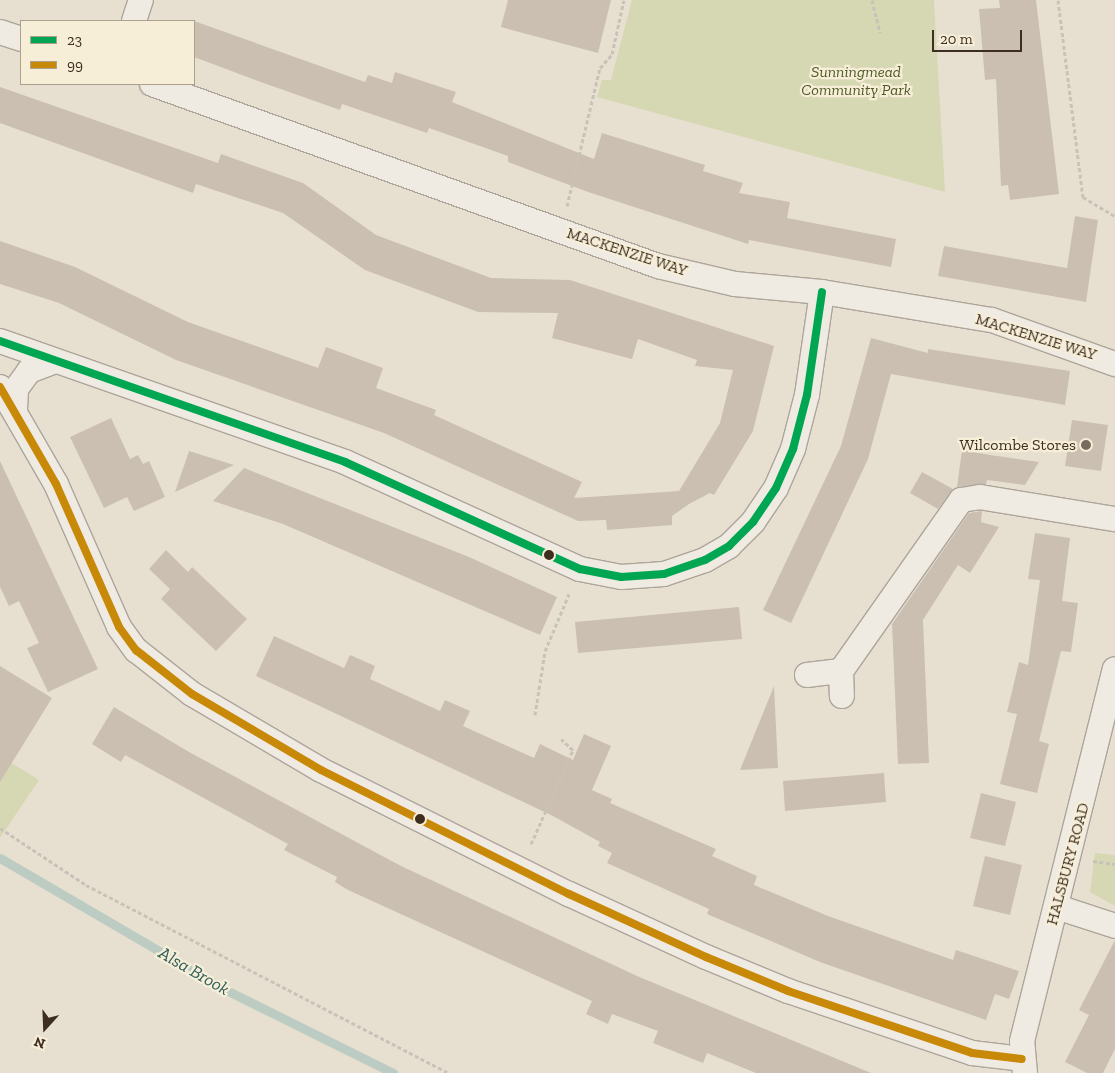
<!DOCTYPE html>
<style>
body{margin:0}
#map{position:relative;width:1115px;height:1073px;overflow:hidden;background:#e7e0d1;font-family:"Zilla Slab",serif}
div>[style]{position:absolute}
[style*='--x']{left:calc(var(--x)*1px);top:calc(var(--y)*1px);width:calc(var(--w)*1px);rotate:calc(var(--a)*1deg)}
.green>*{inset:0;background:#d6d7b3}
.stream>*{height:9px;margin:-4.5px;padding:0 4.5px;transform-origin:4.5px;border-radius:4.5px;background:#bcccc2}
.building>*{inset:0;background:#cbbfb2}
.path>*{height:3px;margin-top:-1.5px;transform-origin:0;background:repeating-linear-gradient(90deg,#c8c2b9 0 4px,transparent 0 6.5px)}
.roads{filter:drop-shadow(1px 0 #ada599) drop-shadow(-1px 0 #ada599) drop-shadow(0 1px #ada599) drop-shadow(0 -1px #ada599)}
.minor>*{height:24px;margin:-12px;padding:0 12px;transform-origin:12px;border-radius:12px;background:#efebe3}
.bus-1>*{height:8px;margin:-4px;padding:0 4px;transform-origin:4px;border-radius:4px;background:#00a651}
.bus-2>*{height:8px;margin:-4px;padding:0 4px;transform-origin:4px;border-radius:4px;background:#c88808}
.dots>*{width:14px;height:14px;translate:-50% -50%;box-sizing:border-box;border:2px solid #f7eed8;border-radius:50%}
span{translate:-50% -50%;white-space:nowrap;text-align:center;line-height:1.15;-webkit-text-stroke:4.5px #f7eed8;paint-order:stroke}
.park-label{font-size:16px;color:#4d5a26;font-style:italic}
.street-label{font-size:16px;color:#3d2e20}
.poi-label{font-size:16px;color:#3d2e20}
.right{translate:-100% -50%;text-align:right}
.water-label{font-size:18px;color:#2f5d5a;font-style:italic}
.legend{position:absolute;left:20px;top:20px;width:175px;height:65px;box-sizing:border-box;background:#f7eed8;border:1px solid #ada18e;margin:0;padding:6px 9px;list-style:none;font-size:15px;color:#3d2e20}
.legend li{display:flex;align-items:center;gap:10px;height:25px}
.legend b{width:25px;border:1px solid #ada18e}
.north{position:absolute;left:20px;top:1003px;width:50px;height:50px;-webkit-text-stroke:4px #f7eed8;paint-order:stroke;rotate:200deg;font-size:14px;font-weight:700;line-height:20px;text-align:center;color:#3d2e20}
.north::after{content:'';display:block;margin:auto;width:18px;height:22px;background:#3d2e20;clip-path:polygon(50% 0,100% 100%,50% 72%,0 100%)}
.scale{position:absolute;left:932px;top:30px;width:90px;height:22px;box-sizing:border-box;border:2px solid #3d2e20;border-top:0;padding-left:6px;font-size:15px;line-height:18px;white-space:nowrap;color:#3d2e20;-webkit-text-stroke:4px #f7eed8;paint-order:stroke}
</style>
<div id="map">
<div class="green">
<div style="clip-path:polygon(632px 0,934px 0,945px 192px,597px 97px,602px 80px,611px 80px)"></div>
<div style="clip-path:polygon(0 756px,39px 780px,0 838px)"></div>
<div style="clip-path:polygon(1095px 853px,1115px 855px,1115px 906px,1090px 892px)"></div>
</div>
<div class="stream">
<div style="--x:0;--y:858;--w:259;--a:30.3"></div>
<div style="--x:224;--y:989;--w:189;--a:26.4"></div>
</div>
<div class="building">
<div style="clip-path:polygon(508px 0,611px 0,598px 53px,501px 27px)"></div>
<div style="clip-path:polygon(999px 0,1036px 0,1059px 194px,1010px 200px,1008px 185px,1001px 186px,996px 79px,985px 80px,979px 9px,1000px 8px)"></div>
<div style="clip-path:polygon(194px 21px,365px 82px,368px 75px,392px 83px,395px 72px,456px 92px,452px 102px,594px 159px,602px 133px,705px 165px,703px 171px,743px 183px,739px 193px,790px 202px,787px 218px,896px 239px,891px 267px,749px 240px,748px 244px,588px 192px,508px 162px,508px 156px,429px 128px,427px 133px,342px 104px,340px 110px,258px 81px,194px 57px)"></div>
<div style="clip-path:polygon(0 87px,218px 163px,221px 154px,303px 183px,376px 235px,491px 278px,570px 280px,774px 346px,753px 431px,714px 495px,710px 493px,689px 504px,672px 516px,672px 525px,607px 530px,606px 520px,578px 521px,384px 433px,176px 360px,59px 303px,0 284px,0 241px,75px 267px,188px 322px,318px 368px,326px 347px,383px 368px,376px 388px,436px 410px,434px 415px,582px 482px,574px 498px,679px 491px,720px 423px,733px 370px,695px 366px,697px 360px,638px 339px,632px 359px,552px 338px,558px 313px,478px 312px,365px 270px,283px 213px,196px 184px,193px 193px,0 123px)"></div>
<div style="clip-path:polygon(1075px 216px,1098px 220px,1086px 302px,938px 276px,944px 246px,1067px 268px)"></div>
<div style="clip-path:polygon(871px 338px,928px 353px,928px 349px,1070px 371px,1065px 405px,891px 374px,868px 459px,791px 623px,763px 610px,841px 446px)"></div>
<div style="clip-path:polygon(111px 418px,130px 459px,138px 455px,143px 464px,149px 461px,165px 497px,134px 511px,127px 497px,104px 508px,70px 437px)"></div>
<div style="clip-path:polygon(1072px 420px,1108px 425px,1101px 471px,1065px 466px)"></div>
<div style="clip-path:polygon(962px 450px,990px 455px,1039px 462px,1025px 485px,987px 480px,986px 484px,957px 487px)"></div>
<div style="clip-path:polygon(189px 451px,234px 465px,175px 492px)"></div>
<div style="clip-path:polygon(0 461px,98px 669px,48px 692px,27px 648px,39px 643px,19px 601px,9px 606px,0 587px)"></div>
<div style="clip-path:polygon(244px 468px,469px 557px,557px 597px,540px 635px,283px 524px,213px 501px)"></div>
<div style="clip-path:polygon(922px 472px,953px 489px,938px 509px,910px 493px)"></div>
<div style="clip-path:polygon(982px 511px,981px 522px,999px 527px,970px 573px,958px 565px,923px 620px,929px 763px,898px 764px,892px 624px,969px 513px)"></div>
<div style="clip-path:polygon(1035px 533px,1070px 538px,1062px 601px,1078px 603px,1071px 652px,1061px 651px,1039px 741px,1049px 744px,1037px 793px,1000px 784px,1017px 714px,1007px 712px,1019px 662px,1028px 665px,1034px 622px,1040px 580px,1028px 579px)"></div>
<div style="clip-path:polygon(166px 550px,188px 572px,192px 567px,247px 619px,216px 651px,161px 599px,170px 589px,149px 569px)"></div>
<div style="clip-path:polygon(739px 607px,742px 639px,578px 653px,575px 622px)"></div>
<div style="clip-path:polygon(274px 636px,344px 668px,350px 655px,375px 666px,370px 679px,440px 711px,445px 700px,470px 711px,463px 726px,534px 758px,540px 744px,573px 760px,584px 734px,611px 746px,592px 790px,612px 799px,610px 803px,716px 849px,712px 856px,757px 876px,754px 885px,828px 916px,953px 960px,956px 950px,1019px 971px,1009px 999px,995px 994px,986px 1020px,820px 962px,707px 914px,709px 909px,607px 863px,612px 853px,598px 846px,600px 842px,553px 816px,256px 676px)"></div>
<div style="clip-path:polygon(0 666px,52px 698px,0 782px)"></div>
<div style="clip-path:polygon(774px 686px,778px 768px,740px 770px)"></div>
<div style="clip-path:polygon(114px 707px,189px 752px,401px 866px,637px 976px,871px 1073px,756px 1073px,707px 1053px,703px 1063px,653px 1043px,658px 1031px,612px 1014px,608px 1024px,586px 1014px,592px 1001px,348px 890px,335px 882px,337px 877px,284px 850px,288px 844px,125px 755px,121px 762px,92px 744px)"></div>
<div style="clip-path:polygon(884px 773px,886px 802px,785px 811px,783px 781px)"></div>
<div style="clip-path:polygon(981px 793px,1016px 802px,1005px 846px,970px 838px)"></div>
<div style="clip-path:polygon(985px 856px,1022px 865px,1010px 915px,973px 906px)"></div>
<div style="clip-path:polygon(1115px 940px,1115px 1049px,1103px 1073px,1087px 1073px,1065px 1062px,1089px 1015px,1079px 1010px)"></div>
</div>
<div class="path">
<div style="--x:872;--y:0;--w:34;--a:76"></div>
<div style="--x:1058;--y:0;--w:199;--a:82.8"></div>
<div style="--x:1083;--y:197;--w:37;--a:31"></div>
<div style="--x:567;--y:206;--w:142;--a:-76.6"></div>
<div style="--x:600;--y:68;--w:18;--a:-49"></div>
<div style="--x:612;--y:54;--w:55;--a:-77.5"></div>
<div style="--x:535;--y:715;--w:65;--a:-81.1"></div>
<div style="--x:545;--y:651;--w:62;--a:-67.2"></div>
<div style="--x:0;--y:828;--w:103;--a:33.5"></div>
<div style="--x:86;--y:885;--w:408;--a:27.4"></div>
<div style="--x:531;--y:844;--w:103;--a:-65.9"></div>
<div style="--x:573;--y:750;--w:16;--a:-137"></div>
<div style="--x:1093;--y:861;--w:22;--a:8"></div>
</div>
<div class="roads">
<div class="minor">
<div style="--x:134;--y:21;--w:22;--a:-72"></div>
<div style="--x:0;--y:32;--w:22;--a:18"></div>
<div style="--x:152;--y:84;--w:538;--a:19.78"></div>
<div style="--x:658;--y:266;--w:79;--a:13.2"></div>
<div style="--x:735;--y:284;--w:87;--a:5.3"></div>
<div style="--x:822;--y:292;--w:172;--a:9.4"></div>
<div style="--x:992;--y:320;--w:131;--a:19.7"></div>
<div style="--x:0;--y:341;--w:366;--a:19.3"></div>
<div style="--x:345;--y:462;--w:258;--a:24.5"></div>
<div style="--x:580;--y:569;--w:42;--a:11"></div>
<div style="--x:621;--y:577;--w:43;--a:-4"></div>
<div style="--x:664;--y:574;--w:43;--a:-18.9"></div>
<div style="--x:705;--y:560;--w:28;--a:-30"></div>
<div style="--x:729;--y:546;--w:34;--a:-45"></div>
<div style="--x:753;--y:522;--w:41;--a:-55.9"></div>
<div style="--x:776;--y:488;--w:43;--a:-66.4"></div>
<div style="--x:793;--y:449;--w:56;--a:-75.5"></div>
<div style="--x:807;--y:395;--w:104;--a:-81.7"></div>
<div style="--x:0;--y:387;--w:112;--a:60"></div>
<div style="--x:56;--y:484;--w:156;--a:66.2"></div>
<div style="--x:119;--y:627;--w:29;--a:54"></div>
<div style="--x:136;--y:650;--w:71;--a:38.2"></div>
<div style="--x:192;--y:694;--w:150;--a:30.5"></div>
<div style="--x:321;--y:770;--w:277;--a:26.6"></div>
<div style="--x:569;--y:894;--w:151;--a:24.7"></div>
<div style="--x:706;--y:957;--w:89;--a:22.5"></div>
<div style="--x:788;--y:991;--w:194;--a:18.6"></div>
<div style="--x:972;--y:1053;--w:50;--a:6.8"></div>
<div style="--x:15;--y:409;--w:20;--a:-87"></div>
<div style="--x:16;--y:389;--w:22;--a:-54"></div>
<div style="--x:29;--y:371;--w:26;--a:-21"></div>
<div style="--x:841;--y:671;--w:209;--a:-54.9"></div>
<div style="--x:961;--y:500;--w:19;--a:-9"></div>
<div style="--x:980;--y:497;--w:137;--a:9.3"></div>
<div style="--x:807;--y:675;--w:34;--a:-7"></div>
<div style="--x:841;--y:671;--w:25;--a:88"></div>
<div style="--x:1057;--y:907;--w:61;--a:18.1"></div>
<div style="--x:1025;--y:1073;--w:32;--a:-95"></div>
<div style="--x:1022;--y:1041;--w:383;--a:-76"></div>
</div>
</div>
<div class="bus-1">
<div style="--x:0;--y:341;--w:366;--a:19.3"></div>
<div style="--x:345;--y:462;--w:258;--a:24.5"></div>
<div style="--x:580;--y:569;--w:42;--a:11"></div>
<div style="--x:621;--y:577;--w:43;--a:-4"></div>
<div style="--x:664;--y:574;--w:43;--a:-18.9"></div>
<div style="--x:705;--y:560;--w:28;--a:-30"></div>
<div style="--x:729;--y:546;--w:34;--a:-45"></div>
<div style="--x:753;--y:522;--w:41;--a:-55.9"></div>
<div style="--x:776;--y:488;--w:43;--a:-66.4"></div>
<div style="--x:793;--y:449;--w:56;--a:-75.5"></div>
<div style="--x:807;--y:395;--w:104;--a:-81.7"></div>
</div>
<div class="bus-2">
<div style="--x:0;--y:387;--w:112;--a:60"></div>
<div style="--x:56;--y:484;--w:156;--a:66.2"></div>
<div style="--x:119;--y:627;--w:29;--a:54"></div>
<div style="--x:136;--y:650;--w:71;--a:38.2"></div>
<div style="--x:192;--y:694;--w:150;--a:30.5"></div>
<div style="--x:321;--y:770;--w:277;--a:26.6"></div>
<div style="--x:569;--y:894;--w:151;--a:24.7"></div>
<div style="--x:706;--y:957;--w:89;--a:22.5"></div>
<div style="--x:788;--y:991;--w:194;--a:18.6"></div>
<div style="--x:972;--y:1053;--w:50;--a:6.8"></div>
</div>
<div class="dots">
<div style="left:1086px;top:445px;background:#786c5e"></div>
<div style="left:549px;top:555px;background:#3d2e20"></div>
<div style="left:420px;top:819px;background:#3d2e20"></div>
</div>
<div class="park-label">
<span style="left:856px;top:81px">Sunningmead<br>Community Park</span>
</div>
<div class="street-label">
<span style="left:627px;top:252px;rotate:18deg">MACKENZIE WAY</span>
<span style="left:1036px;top:337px;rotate:17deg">MACKENZIE WAY</span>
<span style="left:1068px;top:864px;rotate:-75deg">HALSBURY ROAD</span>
</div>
<div class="poi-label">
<span class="right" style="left:1076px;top:445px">Wilcombe Stores</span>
</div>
<div class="water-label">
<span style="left:194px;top:971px;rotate:30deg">Alsa Brook</span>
</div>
<ul class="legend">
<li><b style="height:6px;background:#00a651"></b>23</li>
<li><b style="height:6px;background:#c88808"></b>99</li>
</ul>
<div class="north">N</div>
<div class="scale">20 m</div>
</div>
